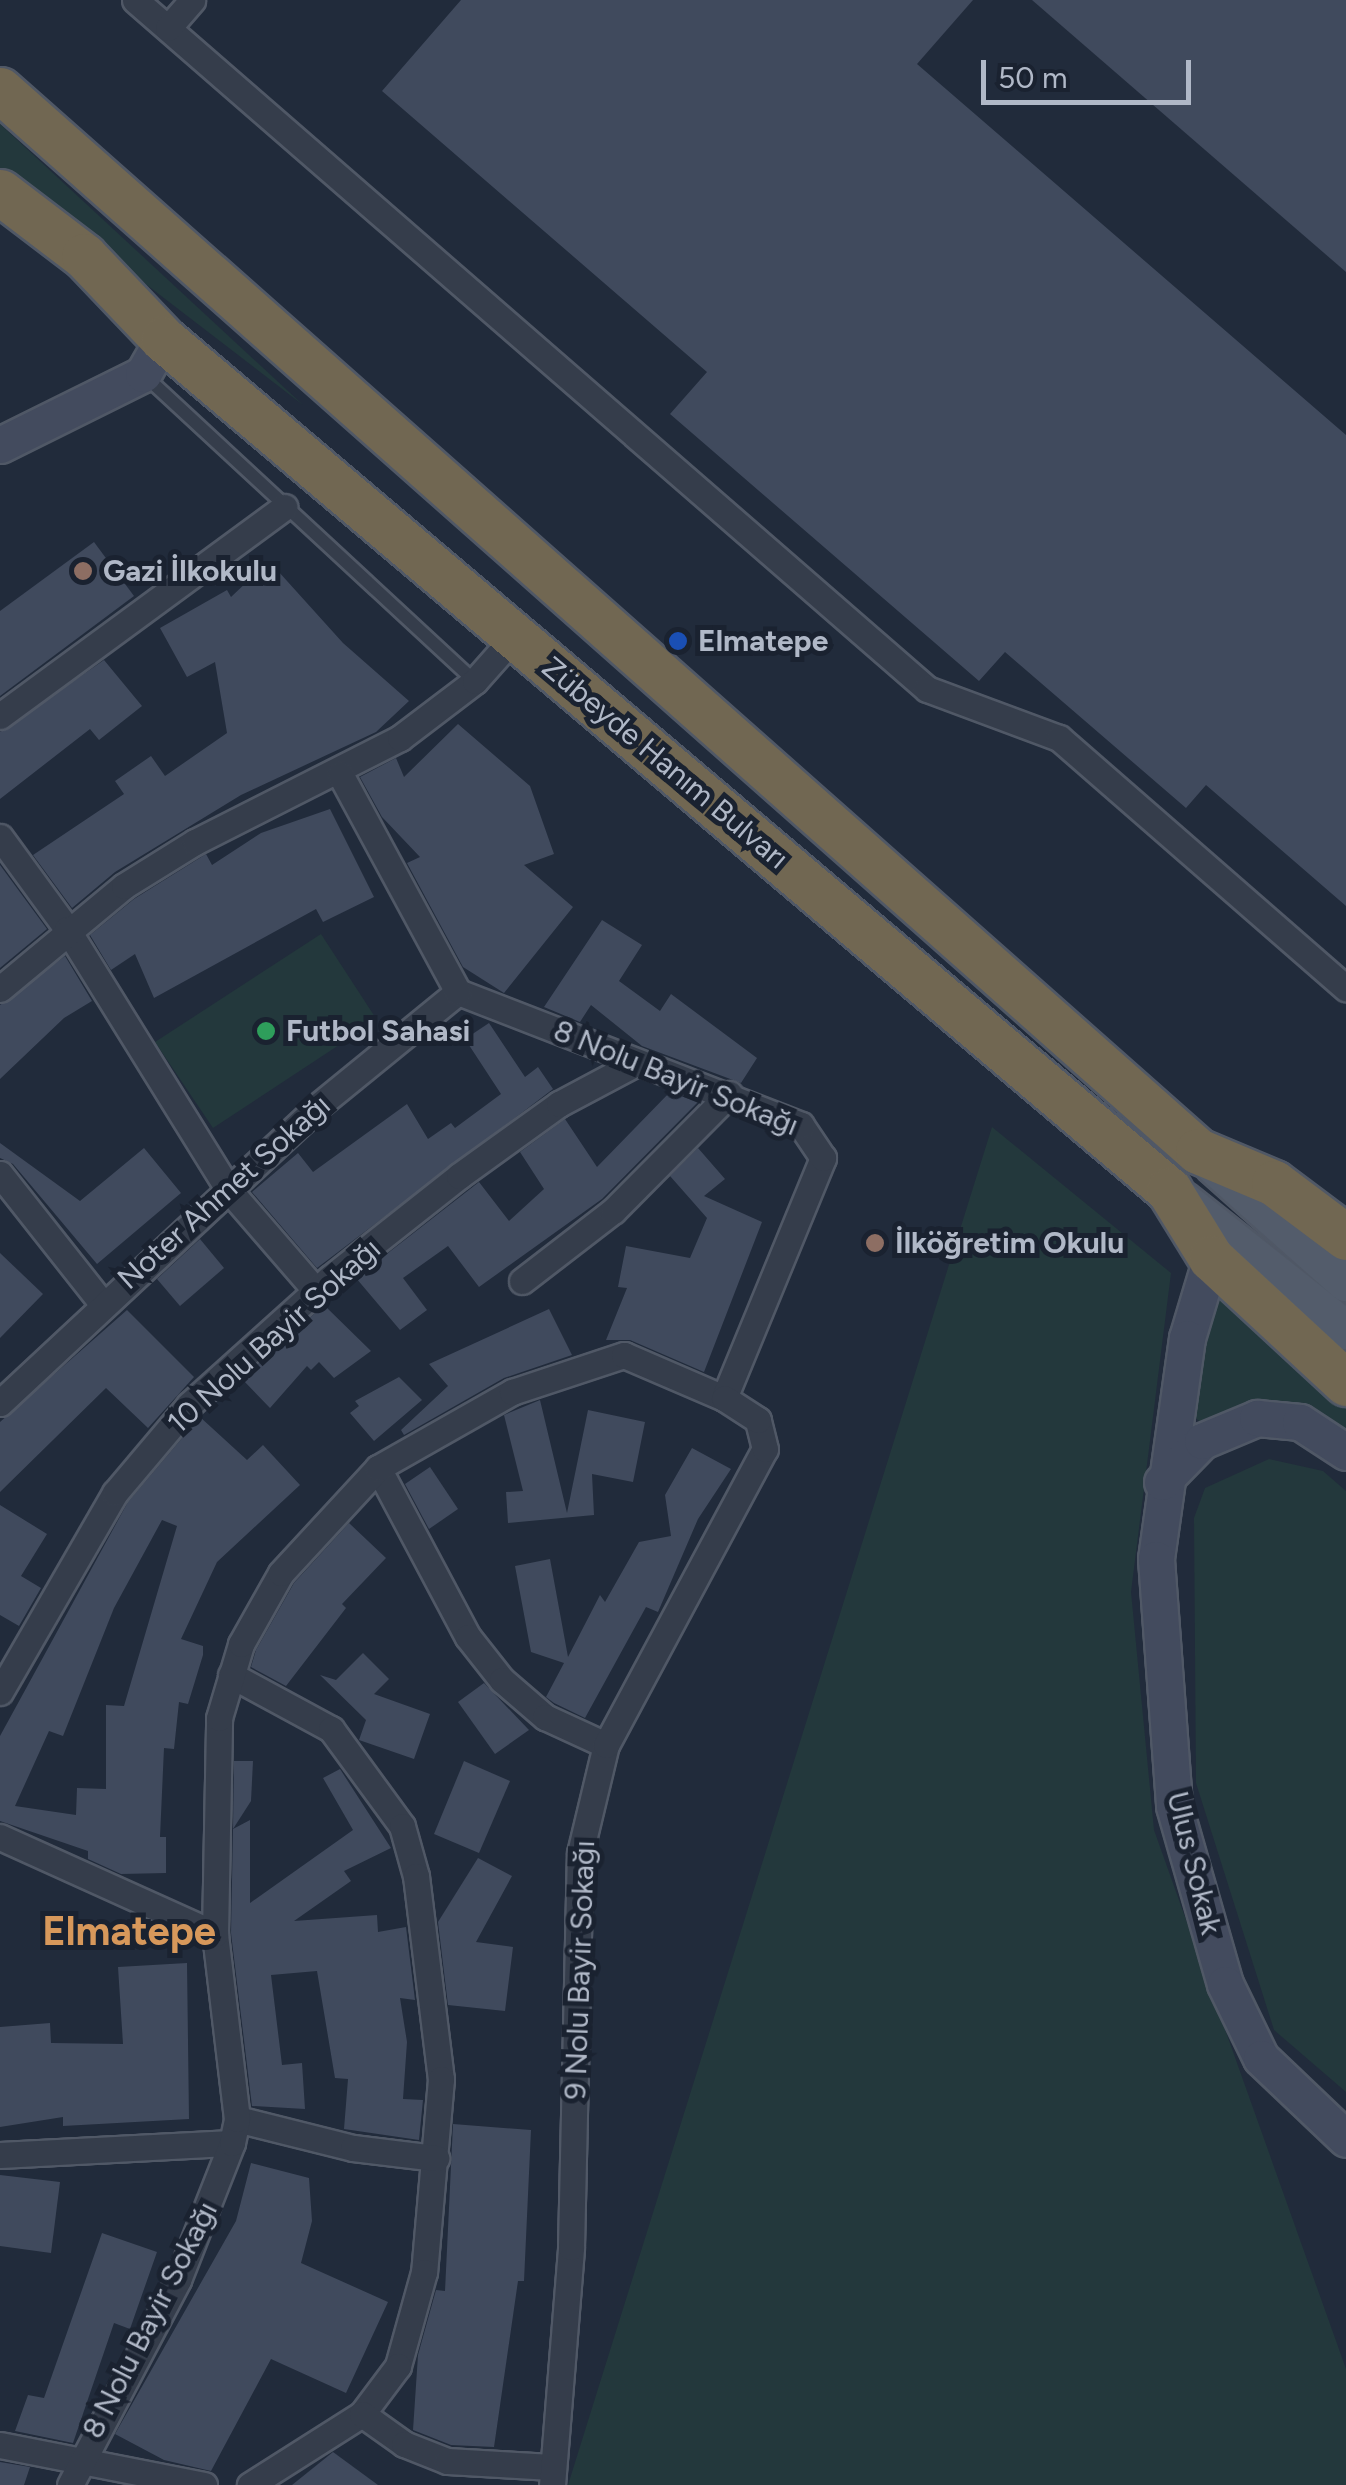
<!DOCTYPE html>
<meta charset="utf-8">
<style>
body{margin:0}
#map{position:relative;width:1346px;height:2485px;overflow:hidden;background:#212b3b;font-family:Figtree,sans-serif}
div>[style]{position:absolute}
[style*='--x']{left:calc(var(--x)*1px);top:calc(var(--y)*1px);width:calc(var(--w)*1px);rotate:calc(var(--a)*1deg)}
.green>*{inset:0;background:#23383c}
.building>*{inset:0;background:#404a5d}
.roads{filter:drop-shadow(2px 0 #505866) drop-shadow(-2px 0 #505866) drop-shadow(0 2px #505866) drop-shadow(0 -2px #505866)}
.lane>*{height:12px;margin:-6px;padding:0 6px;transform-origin:6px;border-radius:6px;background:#353d4b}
.street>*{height:25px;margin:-12.5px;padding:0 12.5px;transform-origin:12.5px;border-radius:12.5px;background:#353d4b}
.secondary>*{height:35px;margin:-17.5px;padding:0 17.5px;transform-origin:17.5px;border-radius:17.5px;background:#434b5e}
.primary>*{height:38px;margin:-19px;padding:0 19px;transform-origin:19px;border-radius:19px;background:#535c6b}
.highway>*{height:45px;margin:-22.5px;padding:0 22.5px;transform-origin:22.5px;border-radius:22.5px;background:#716752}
.dots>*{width:28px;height:28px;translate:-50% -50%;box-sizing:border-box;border:5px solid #1a2230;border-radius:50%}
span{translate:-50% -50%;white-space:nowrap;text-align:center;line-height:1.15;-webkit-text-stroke:10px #1a2230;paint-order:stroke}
.poi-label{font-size:30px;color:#b0b8c7;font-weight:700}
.left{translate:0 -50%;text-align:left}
.street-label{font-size:30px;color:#b0b8c7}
.district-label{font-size:40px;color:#d7985b;font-weight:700}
.scale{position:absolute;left:981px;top:60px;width:210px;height:45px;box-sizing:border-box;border:5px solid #b0b8c7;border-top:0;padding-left:12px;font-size:30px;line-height:35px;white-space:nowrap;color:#b0b8c7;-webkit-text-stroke:8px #1a2230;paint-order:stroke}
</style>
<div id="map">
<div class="green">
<div style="clip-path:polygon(0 124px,303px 405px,0 172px)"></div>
<div style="clip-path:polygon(321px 934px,377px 1020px,213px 1128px,155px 1042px)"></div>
<div style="clip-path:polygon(992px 1127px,1171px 1273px,1131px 1592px,1154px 1830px,1346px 2369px,1346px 2485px,568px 2485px)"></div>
<div style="clip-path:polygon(1216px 1294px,1346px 1407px,1346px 1448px,1292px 1403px,1259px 1406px,1206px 1426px,1194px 1417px,1190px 1391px)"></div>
<div style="clip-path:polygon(1269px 1459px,1323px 1471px,1346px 1491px,1346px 2092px,1274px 2030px,1196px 1783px,1194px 1518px,1205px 1488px)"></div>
</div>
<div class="building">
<div style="clip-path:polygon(461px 0,973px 0,917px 64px,1346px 435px,1346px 906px,1206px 785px,1186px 808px,1005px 652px,979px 681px,670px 414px,707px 372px,382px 91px)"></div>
<div style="clip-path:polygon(1032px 0,1346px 0,1346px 272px)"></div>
<div style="clip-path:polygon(94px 542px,134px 596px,0 696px,0 611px)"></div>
<div style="clip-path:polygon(269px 561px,343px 643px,409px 701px,376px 732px,241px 795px,115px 872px,72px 908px,33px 855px,124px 794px,115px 781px,151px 756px,165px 776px,227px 733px,215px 662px,187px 677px,160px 628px,227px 590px,231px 597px)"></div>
<div style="clip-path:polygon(104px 660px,142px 706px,99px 740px,90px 729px,0 799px,0 732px)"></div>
<div style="clip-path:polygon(458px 724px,530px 786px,554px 854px,524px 865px,573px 907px,504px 993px,463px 967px,407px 863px,420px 857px,382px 817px,360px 777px,396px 758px,404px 777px)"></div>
<div style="clip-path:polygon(330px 809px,374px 897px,323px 922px,316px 909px,154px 998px,135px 954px,111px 970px,90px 935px,134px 899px,206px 854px,212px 865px,261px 833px)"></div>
<div style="clip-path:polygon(0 865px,47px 929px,0 968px)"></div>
<div style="clip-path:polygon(602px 920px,642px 945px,619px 981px,660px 1011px,671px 994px,757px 1058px,741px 1083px,642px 1046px,591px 1005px,580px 1022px,544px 1007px)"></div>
<div style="clip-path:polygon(65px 956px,92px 1001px,64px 1018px,0 1079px,0 1005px)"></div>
<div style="clip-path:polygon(489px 1023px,525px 1077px,538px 1067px,553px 1089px,317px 1268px,252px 1192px,298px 1153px,313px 1172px,407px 1104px,428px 1139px,451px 1123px,455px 1128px,501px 1094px,465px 1039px)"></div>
<div style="clip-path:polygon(670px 1092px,698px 1102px,602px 1199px,479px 1287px,448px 1246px,403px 1278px,427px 1310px,400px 1330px,356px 1278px,479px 1182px,509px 1221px,544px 1189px,520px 1152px,565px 1119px,597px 1167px)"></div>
<div style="clip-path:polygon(0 1143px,80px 1201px,144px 1148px,181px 1193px,97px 1264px,13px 1164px,0 1158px)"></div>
<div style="clip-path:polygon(698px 1148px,725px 1179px,704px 1196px,762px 1222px,704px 1372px,630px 1340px,606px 1340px,627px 1288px,618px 1287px,626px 1246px,690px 1258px,707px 1218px,670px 1176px)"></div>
<div style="clip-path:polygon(200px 1239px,224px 1268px,180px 1306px,157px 1279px)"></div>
<div style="clip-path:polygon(0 1253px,43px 1294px,0 1338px)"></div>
<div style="clip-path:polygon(324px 1305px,371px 1351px,334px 1378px,319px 1362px,311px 1370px,307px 1366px,270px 1408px,242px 1379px)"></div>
<div style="clip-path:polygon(549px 1309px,572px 1355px,504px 1378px,404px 1435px,401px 1430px,448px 1386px,429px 1364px)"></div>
<div style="clip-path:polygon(127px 1310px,194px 1377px,148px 1428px,106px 1388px,0 1492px,0 1422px)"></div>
<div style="clip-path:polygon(399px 1377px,422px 1400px,374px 1441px,350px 1413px,359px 1406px,355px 1401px)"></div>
<div style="clip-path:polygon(540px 1400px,567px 1513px,588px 1410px,645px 1422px,633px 1482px,592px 1474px,594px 1515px,508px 1523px,506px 1492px,523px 1491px,504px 1415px)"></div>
<div style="clip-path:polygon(evenodd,200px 1417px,247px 1460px,263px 1445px,300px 1485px,217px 1562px,181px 1639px,203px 1646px,203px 1655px,188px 1704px,179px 1702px,174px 1749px,164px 1748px,160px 1837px,166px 1837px,166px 1873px,121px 1874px,88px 1859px,88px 1851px,0 1821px,0 1736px,128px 1502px,200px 1417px,162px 1520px,177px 1526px,124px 1706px,106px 1705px,106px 1789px,77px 1788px,76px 1815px,15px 1806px,49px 1731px,63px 1736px,114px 1608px,162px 1520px)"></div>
<div style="clip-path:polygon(692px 1448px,731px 1469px,698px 1519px,658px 1612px,646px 1607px,585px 1718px,554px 1703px,546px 1697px,564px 1663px,531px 1652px,515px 1566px,550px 1559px,568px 1657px,600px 1595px,605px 1602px,639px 1542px,671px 1536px,665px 1495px)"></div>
<div style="clip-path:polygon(430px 1467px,458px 1509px,429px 1529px,405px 1484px)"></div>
<div style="clip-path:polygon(0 1505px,47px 1534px,21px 1576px,41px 1588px,19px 1626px,0 1615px)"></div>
<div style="clip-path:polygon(349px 1523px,386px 1558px,342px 1604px,346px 1608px,286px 1686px,251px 1667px,256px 1650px,294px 1583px)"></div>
<div style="clip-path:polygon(363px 1653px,389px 1679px,374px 1694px,430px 1714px,414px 1759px,359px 1740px,366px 1720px,320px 1675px,336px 1680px)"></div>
<div style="clip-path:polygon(484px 1683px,529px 1730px,495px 1754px,458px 1702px)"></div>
<div style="clip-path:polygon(234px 1761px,253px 1761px,251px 1801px,233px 1829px)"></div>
<div style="clip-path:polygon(464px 1761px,510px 1781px,479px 1853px,434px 1834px)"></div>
<div style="clip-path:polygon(340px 1769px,391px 1848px,344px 1871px,351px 1881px,294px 1921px,377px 1915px,378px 1932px,406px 1927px,415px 2000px,400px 1998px,407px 2042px,403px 2099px,423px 2100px,419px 2140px,344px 2129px,348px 2079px,335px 2078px,317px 1971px,271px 1975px,282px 2065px,302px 2063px,305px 2109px,252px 2106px,231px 1933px,233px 1829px,250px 1820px,250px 1903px,353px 1830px,323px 1778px)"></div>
<div style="clip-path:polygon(478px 1858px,512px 1876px,476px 1942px,513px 1947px,505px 2011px,448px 2005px,438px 1922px)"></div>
<div style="clip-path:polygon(187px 1963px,189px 2119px,63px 2126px,63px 2117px,0 2127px,0 2027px,50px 2023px,51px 2043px,123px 2044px,118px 1967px)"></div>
<div style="clip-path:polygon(453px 2124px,531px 2130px,524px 2281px,518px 2281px,494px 2447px,451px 2445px,413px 2430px,418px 2355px,436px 2290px,445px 2291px)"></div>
<div style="clip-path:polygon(251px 2163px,309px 2178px,312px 2221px,301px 2263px,388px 2302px,346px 2393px,271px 2359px,211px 2471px,164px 2460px,115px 2434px,236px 2221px)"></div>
<div style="clip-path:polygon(0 2175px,60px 2182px,51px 2253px,0 2246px)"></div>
<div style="clip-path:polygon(102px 2233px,157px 2252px,130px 2329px,114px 2323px,73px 2443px,15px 2431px,28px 2395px,44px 2398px)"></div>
<div style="clip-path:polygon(333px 2452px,378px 2485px,292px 2485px)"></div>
<div style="clip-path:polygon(0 2462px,30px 2467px,24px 2485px,0 2485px)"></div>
</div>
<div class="roads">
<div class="lane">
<div style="--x:143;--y:374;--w:452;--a:42.8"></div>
</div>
<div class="street">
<div style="--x:135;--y:0;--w:1050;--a:41.02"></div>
<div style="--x:927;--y:689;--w:141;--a:20.4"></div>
<div style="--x:1059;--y:738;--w:381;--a:41.1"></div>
<div style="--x:168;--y:28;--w:37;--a:-49"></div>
<div style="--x:0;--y:716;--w:353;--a:-36.3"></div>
<div style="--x:0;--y:837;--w:114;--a:53.9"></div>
<div style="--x:67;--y:929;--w:306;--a:58.2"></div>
<div style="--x:228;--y:1189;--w:135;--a:49.2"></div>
<div style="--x:0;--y:989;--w:161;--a:-39.7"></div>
<div style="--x:124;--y:886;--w:84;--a:-31.8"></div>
<div style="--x:195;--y:842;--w:230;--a:-26.9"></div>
<div style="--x:400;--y:738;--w:94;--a:-37.2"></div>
<div style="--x:475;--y:681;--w:60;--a:-48.4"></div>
<div style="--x:0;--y:1174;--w:163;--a:51.7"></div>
<div style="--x:522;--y:1281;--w:115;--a:-37.6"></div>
<div style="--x:613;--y:1211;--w:165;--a:-45.2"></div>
<div style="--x:0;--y:1403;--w:435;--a:-43"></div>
<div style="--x:318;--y:1106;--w:181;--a:-39.2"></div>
<div style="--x:378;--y:1468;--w:191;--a:62"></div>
<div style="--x:468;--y:1637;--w:55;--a:51.7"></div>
<div style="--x:502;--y:1680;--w:57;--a:40.7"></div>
<div style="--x:545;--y:1717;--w:67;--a:24.7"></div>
<div style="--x:231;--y:1675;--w:114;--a:28.4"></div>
<div style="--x:331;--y:1729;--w:120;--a:53.8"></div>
<div style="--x:402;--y:1826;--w:52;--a:74.4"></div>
<div style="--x:416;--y:1876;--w:205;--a:83"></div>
<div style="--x:441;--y:2079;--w:194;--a:95"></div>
<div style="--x:424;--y:2272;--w:98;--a:105.5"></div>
<div style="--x:398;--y:2366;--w:60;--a:126.9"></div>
<div style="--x:362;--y:2414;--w:133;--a:147.6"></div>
<div style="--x:0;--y:1692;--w:230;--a:-60"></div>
<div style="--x:115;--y:1493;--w:115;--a:-49.9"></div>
<div style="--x:189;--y:1405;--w:190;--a:-42"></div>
<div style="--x:330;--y:1278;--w:164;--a:-38.3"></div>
<div style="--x:459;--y:1176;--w:123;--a:-35.8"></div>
<div style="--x:559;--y:1104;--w:87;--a:-28"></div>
<div style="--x:0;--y:1837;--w:236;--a:24.3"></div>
<div style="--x:237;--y:2119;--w:120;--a:14"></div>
<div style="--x:353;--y:2148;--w:84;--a:6.9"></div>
<div style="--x:0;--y:2155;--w:232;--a:-3"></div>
<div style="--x:362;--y:2414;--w:52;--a:35.5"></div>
<div style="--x:404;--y:2444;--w:46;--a:21.6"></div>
<div style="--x:447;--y:2461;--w:105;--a:3.3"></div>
<div style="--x:0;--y:2445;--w:208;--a:11.1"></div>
<div style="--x:70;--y:2485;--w:232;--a:-62.2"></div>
<div style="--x:178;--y:2280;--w:147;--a:-68.5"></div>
<div style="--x:232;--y:2143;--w:25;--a:-78"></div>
<div style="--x:237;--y:2119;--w:186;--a:-96.8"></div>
<div style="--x:215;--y:1934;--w:216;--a:-88.9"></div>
<div style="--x:219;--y:1718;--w:77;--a:-73.4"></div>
<div style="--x:241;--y:1644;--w:81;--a:-60.6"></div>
<div style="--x:281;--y:1573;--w:143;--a:-47.3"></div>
<div style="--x:378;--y:1468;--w:154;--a:-29.6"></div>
<div style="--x:512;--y:1392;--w:118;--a:-18.3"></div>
<div style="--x:624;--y:1355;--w:109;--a:23.3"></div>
<div style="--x:724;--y:1398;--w:260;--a:-67.6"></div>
<div style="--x:823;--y:1158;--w:40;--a:-124"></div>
<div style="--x:801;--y:1125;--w:368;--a:-158.8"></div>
<div style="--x:458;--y:992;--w:248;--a:-118.4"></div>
<div style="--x:552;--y:2485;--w:239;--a:-85.4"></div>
<div style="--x:571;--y:2247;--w:394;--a:-88.7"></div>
<div style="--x:580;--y:1853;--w:111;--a:-76.5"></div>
<div style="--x:606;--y:1745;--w:336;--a:-61.8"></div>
<div style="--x:765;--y:1449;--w:30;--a:-104"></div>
<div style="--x:758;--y:1420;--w:40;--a:-147.1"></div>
</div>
<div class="secondary">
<div style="--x:0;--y:445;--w:160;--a:-26.4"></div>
<div style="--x:143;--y:374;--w:40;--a:-60.3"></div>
<div style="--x:1211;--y:1258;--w:84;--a:106.7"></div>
<div style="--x:1187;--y:1338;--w:223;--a:98"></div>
<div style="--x:1156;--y:1559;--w:248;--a:85.8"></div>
<div style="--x:1174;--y:1806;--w:185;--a:74"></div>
<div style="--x:1225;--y:1984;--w:82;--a:64.1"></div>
<div style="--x:1261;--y:2058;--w:117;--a:43.6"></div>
<div style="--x:1162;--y:1482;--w:57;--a:-45.7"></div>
<div style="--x:1202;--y:1441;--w:60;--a:-22.7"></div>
<div style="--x:1257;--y:1418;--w:43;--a:5.3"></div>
<div style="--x:1300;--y:1422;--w:55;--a:33.1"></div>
</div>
<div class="primary">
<div style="--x:1213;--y:1164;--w:178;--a:41.6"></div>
<div style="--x:1183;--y:1201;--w:208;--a:38.4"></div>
</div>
<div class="highway">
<div style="--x:0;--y:90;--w:1600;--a:41.53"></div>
<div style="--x:1198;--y:1151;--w:82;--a:22.8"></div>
<div style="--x:1274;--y:1183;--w:90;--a:36.9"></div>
<div style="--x:0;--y:192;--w:106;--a:37.3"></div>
<div style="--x:84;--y:256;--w:115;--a:46.4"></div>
<div style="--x:163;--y:339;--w:1318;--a:40.23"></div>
<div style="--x:1169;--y:1190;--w:80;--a:58.3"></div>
<div style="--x:1211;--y:1258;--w:184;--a:42.8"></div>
</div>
</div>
<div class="dots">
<div style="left:83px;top:571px;background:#8d6e63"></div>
<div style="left:678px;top:641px;background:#1a4fb4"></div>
<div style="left:266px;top:1031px;background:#2e9e5b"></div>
<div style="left:875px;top:1243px;background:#8d6e63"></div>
</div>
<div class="poi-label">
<span class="left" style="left:103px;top:571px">Gazi İlkokulu</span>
<span class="left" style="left:698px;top:641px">Elmatepe</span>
<span class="left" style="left:286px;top:1031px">Futbol Sahasi</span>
<span class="left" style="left:895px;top:1243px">İlköğretim Okulu</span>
</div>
<div class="street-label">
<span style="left:665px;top:763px;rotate:40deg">Zübeyde Hanım Bulvarı</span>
<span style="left:676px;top:1078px;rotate:22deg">8 Nolu Bayir Sokağı</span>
<span style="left:224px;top:1192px;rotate:-42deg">Noter Ahmet Sokağı</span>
<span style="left:274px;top:1336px;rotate:-42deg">10 Nolu Bayir Sokağı</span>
<span style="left:1194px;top:1863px;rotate:76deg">Ulus Sokak</span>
<span style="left:580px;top:1970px;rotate:-88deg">9 Nolu Bayir Sokağı</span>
<span style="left:150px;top:2320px;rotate:-63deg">8 Nolu Bayir Sokağı</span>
</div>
<div class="district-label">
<span style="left:129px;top:1931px">Elmatepe</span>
</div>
<div class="scale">50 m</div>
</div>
